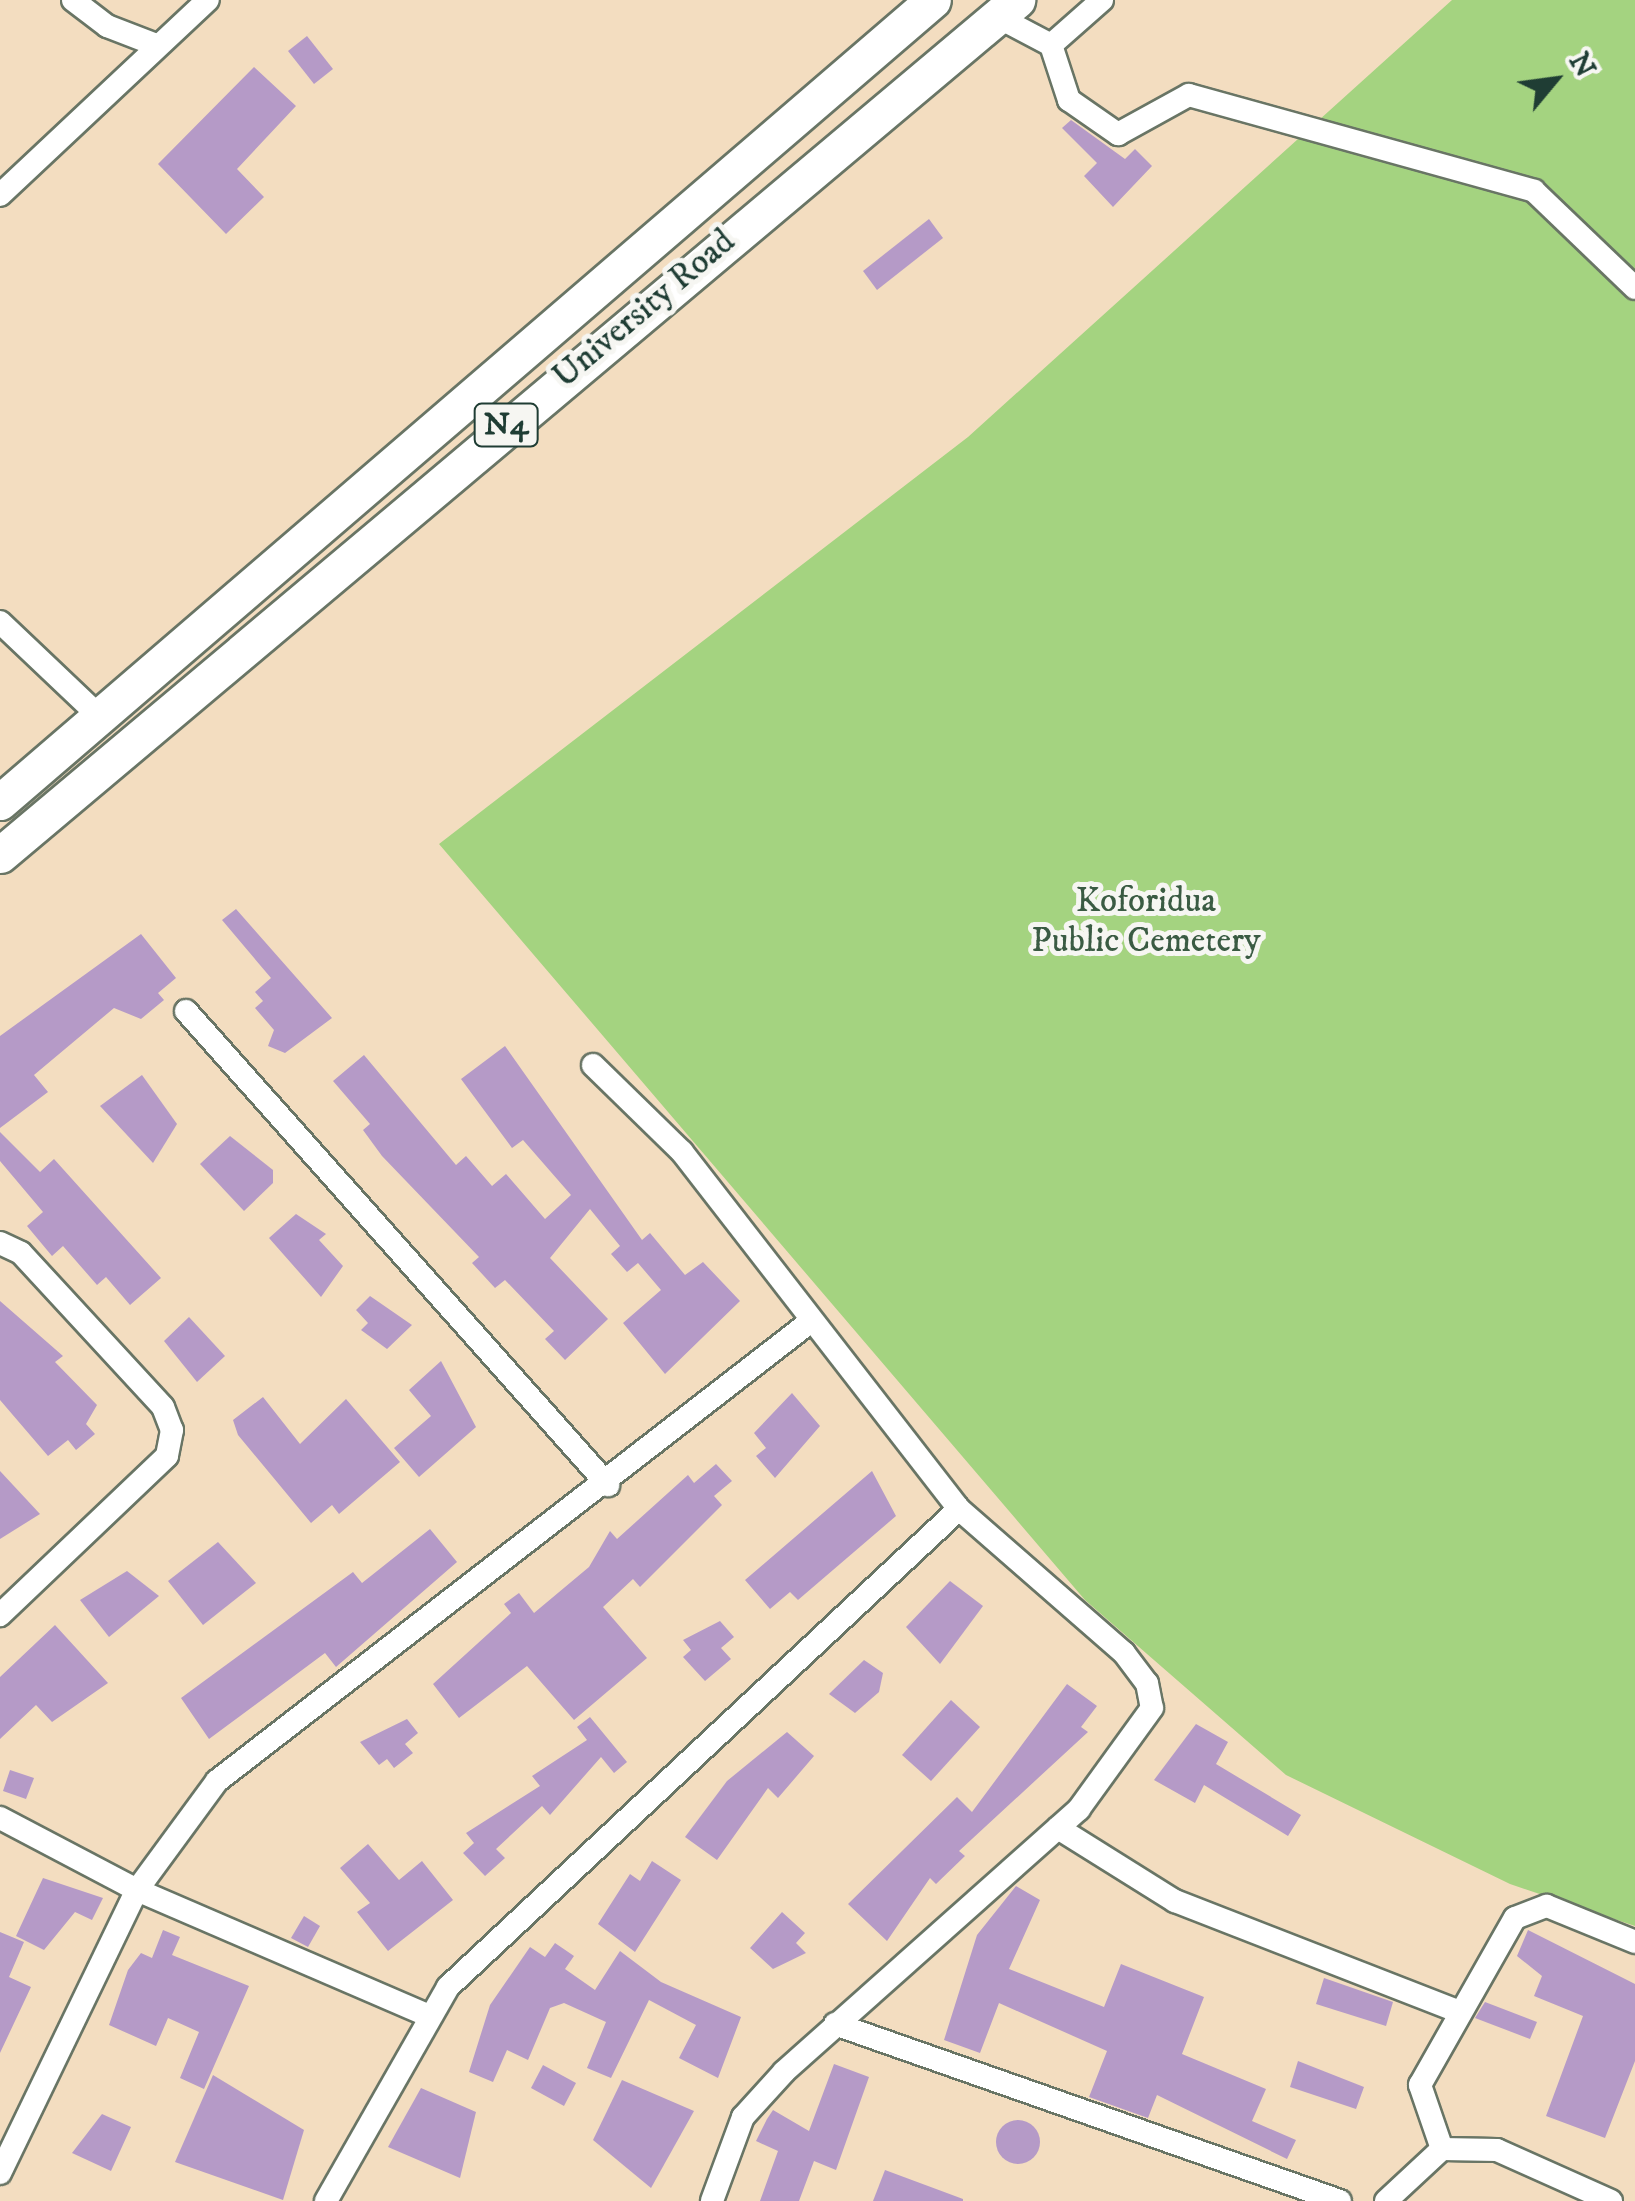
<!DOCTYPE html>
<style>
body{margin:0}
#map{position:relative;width:1635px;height:2201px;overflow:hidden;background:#f3ddc0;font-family:"IM FELL DW Pica",serif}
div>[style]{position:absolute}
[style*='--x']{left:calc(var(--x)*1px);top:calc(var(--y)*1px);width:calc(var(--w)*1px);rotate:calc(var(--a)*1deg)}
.green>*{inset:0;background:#a4d380}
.building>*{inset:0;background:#b59ac7}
.round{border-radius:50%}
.roads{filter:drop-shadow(2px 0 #697565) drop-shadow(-2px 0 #697565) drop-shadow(0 2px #697565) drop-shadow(0 -2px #697565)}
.minor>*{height:22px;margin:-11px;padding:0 11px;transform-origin:11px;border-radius:11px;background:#fff}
.trunk>*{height:35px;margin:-17.5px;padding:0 17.5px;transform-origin:17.5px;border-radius:17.5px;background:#fff}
span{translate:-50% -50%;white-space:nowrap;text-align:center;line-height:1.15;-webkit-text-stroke:10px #f6f6f2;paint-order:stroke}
.shield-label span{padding:2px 8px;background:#f6f6f2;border:2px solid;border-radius:8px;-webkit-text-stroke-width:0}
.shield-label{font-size:32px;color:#1f3d34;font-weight:700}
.street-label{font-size:35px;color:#1f3d34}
.park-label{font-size:35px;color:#3a5b43}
.north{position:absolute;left:1505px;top:30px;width:100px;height:100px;-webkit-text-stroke:8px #f6f6f2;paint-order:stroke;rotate:61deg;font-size:28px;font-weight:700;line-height:40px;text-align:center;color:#1f3d34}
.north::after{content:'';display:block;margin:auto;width:35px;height:45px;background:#1f3d34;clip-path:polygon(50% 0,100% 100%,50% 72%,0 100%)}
</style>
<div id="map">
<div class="green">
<div style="clip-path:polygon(1452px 0,1635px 0,1635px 1926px,1510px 1884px,1286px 1775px,1085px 1600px,439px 844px,968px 437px)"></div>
</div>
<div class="building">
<div style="clip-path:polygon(307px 36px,333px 69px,314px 84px,288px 51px)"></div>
<div style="clip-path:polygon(254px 67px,296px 106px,237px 169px,264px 197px,226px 234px,158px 164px)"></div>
<div style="clip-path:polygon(1071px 120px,1125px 159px,1135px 149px,1152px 166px,1113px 207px,1084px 176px,1097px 163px,1062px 128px)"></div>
<div style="clip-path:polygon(929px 219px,943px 238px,877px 290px,863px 271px)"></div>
<div style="clip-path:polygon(236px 909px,332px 1018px,285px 1053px,268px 1046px,274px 1030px,255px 1008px,263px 1001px,255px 992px,271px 978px,222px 920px)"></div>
<div style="clip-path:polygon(141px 934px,176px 978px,158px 993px,164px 1000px,141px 1019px,114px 1008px,34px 1075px,48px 1092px,0 1128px,0 1036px)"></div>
<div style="clip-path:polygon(505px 1046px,642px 1240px,650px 1233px,685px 1275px,703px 1262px,740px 1301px,665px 1374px,623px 1323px,661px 1290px,638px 1263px,627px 1272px,611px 1254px,620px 1246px,590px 1209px,550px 1258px,608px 1319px,565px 1360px,545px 1339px,554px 1331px,505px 1280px,495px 1288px,472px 1263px,479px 1257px,382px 1156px,363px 1130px,370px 1124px,333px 1081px,364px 1055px,456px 1165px,466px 1156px,492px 1186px,506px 1174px,545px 1219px,571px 1195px,523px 1140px,512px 1148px,461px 1079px)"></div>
<div style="clip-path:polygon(142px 1075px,177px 1124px,153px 1163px,100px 1106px)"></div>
<div style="clip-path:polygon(0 1132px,40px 1172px,54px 1159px,161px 1278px,130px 1305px,106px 1277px,97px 1285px,63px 1246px,52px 1256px,27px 1226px,43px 1212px,0 1161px)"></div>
<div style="clip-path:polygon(230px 1136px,273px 1170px,273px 1183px,244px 1211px,200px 1164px)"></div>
<div style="clip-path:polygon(296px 1214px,326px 1234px,319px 1240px,343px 1266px,321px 1297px,269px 1238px)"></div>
<div style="clip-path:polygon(370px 1296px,412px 1325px,387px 1349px,361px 1330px,368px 1323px,356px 1310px)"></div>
<div style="clip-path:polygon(0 1301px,63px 1356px,55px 1362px,97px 1405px,86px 1424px,95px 1434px,76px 1450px,68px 1440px,48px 1456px,0 1400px)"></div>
<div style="clip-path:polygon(189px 1317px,225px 1356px,197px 1382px,164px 1341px)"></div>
<div style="clip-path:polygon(441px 1361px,476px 1427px,419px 1477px,394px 1448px,431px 1416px,409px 1390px)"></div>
<div style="clip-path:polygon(792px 1393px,820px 1426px,775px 1478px,756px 1456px,766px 1448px,754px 1433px)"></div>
<div style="clip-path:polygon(263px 1397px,300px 1444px,346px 1399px,400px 1462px,339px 1514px,332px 1505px,311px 1523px,238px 1435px,233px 1420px)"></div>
<div style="clip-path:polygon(716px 1464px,732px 1481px,714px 1496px,722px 1505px,640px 1587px,633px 1579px,603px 1607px,647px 1658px,574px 1720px,527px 1666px,459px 1718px,433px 1684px,511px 1613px,504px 1604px,519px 1593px,534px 1613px,589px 1567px,610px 1531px,617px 1539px,688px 1475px,694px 1483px)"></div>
<div style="clip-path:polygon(0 1471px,40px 1514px,0 1539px)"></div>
<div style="clip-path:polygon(872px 1471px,896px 1516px,798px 1600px,790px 1592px,770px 1609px,745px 1580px)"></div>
<div style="clip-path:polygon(430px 1529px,457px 1562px,336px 1667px,325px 1653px,209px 1739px,181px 1698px,353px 1572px,362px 1583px)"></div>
<div style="clip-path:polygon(218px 1542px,256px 1583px,203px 1625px,168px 1581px)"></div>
<div style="clip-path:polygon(127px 1571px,159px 1596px,109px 1637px,80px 1600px)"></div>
<div style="clip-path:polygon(950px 1581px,983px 1606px,940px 1664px,906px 1627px)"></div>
<div style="clip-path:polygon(720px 1621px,734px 1637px,721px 1648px,731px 1659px,705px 1681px,683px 1657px,691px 1650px,683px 1640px)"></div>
<div style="clip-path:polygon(55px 1625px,108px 1683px,52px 1722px,36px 1705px,0 1739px,0 1677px)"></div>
<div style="clip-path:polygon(864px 1660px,883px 1673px,879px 1692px,855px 1713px,829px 1694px)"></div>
<div style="clip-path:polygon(1067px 1684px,1097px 1706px,1081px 1727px,1088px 1732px,959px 1851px,965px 1856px,936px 1884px,930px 1878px,887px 1941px,848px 1904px,957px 1797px,972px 1812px)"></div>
<div style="clip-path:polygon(951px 1700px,980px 1727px,931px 1781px,902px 1755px)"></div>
<div style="clip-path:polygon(590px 1717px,627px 1762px,614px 1773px,601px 1757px,550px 1815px,542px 1806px,496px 1849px,505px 1858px,485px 1876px,463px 1853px,474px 1843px,466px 1833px,540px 1786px,532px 1776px,587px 1740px,577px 1727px)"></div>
<div style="clip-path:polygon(407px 1719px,418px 1733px,405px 1744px,413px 1753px,394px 1768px,387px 1759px,379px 1765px,360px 1742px)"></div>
<div style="clip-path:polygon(1196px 1724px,1228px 1742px,1216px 1764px,1301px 1815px,1288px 1836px,1204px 1785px,1195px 1803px,1154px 1780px)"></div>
<div style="clip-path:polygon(787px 1732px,814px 1756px,778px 1798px,768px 1788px,717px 1860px,685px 1837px,727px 1781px)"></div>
<div style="clip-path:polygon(10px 1770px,34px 1778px,26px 1799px,3px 1791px)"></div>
<div style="clip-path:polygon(368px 1844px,399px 1880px,422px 1861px,453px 1900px,388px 1951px,357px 1912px,370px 1903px,340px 1868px)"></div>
<div style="clip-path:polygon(652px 1861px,681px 1880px,635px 1952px,598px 1924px,630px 1874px,640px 1881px)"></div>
<div style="clip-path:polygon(43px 1878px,103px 1898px,92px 1920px,75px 1912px,44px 1950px,16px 1936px)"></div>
<div style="clip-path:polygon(1016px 1886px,1040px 1900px,1009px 1969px,1104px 2007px,1121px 1964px,1204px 1997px,1182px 2054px,1266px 2089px,1252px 2121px,1296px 2140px,1287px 2159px,1157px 2095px,1148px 2118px,1089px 2097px,1107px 2051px,999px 2003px,980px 2053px,944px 2040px,977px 1935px)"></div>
<div style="clip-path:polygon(782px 1912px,805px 1933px,796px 1943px,806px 1953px,773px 1969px,750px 1948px)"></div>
<div style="clip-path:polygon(304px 1916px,320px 1926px,308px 1947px,291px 1938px)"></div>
<div style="clip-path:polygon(163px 1930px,180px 1937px,172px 1955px,249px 1986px,204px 2089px,180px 2078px,199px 2032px,168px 2018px,156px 2046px,109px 2025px,128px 1970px,141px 1953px,152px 1958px)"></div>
<div style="clip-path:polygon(1528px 1930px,1635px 1984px,1635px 2061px,1605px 2138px,1546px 2116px,1583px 2016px,1534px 1996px,1542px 1976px,1517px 1956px)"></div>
<div style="clip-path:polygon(0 1932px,24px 1942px,9px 1977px,31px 1987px,0 2053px)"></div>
<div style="clip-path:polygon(555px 1943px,574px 1956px,565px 1969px,595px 1990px,620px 1951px,661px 1982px,741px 2017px,718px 2078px,679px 2058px,696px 2025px,649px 2000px,611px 2078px,587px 2068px,606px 2022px,564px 2003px,550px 2008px,528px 2060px,507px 2050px,493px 2082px,469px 2072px,490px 2005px,530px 1947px,545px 1957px)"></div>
<div style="clip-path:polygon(1324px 1978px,1393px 2002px,1386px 2026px,1316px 2004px)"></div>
<div style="clip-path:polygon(1485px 2002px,1537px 2022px,1530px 2039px,1475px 2018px)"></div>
<div style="clip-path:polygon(1298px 2061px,1364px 2087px,1356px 2109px,1290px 2087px)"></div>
<div style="clip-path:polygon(834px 2064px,869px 2077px,836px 2170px,814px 2161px,799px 2201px,760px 2201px,778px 2151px,756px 2141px,767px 2119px,773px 2110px,809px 2131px)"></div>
<div style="clip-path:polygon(543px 2065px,576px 2083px,564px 2106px,531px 2088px)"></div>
<div style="clip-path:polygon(213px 2075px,304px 2130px,283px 2200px,175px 2162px)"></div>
<div style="clip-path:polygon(622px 2080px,694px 2111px,651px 2188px,593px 2140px)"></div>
<div style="clip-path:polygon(421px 2088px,476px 2112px,460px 2178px,388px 2147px)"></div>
<div style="clip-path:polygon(102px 2114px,131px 2127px,111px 2171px,72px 2153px)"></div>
<div class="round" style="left:996px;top:2120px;width:44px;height:44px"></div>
<div style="clip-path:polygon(885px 2170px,963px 2199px,963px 2201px,873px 2201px)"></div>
</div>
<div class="roads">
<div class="minor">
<div style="--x:73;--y:0;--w:43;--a:37.4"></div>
<div style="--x:107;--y:26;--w:50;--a:21"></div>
<div style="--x:998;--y:17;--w:60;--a:27.8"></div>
<div style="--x:1051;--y:45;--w:58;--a:71.9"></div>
<div style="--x:1069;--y:100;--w:60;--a:34.8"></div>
<div style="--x:1118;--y:134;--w:81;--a:-28.8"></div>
<div style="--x:1189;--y:95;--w:358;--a:15.5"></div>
<div style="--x:1534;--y:191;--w:140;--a:43.8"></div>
<div style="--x:1051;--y:45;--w:68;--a:-41.4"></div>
<div style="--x:0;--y:195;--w:285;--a:-43.2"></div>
<div style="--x:0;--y:622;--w:138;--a:43.5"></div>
<div style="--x:186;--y:1011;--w:635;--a:48.32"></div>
<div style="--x:593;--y:1065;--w:124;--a:44.3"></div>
<div style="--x:682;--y:1152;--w:452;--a:52.2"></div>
<div style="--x:959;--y:1509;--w:219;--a:41.1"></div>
<div style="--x:1124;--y:1653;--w:38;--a:53"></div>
<div style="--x:1147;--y:1683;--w:25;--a:79"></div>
<div style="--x:1152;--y:1708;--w:125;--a:125.9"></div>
<div style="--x:1079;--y:1809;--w:395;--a:138.3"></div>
<div style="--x:784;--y:2072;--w:61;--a:132.3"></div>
<div style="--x:743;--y:2117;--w:90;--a:110.3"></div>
<div style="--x:0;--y:1243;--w:23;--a:25"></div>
<div style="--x:21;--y:1253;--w:209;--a:47.3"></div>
<div style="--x:163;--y:1407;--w:25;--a:69"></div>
<div style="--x:172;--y:1430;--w:26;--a:101"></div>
<div style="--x:167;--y:1456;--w:231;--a:136.4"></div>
<div style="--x:0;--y:1818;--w:155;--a:27.7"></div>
<div style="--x:137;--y:1890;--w:319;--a:23.3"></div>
<div style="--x:1058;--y:1828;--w:138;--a:32"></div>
<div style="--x:1175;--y:1901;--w:303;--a:21.3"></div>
<div style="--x:835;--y:2024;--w:535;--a:19.32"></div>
<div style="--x:1442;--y:2149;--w:68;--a:-109"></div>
<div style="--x:1420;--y:2085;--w:192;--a:-60.4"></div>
<div style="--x:1515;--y:1918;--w:34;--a:-21"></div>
<div style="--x:1547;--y:1906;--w:95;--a:22.2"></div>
<div style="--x:0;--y:2173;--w:314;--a:-64.2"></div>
<div style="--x:137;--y:1890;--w:135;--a:-53.7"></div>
<div style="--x:217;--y:1781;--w:751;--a:-37.75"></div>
<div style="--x:326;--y:2201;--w:246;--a:-60.3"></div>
<div style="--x:448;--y:1987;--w:700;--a:-43.09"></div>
<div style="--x:1386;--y:2201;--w:76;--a:-42.9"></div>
<div style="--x:1442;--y:2149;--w:55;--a:1"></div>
<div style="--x:1497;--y:2150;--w:125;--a:24.1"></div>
</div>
<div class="trunk">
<div style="--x:0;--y:802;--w:1230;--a:-40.68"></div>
<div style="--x:0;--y:855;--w:1329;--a:-40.05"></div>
</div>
</div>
<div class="shield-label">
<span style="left:506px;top:425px">N4</span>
</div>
<div class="street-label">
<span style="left:644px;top:309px;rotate:-40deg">University Road</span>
</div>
<div class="park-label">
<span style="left:1146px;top:921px">Koforidua<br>Public Cemetery</span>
</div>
<div class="north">N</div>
</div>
